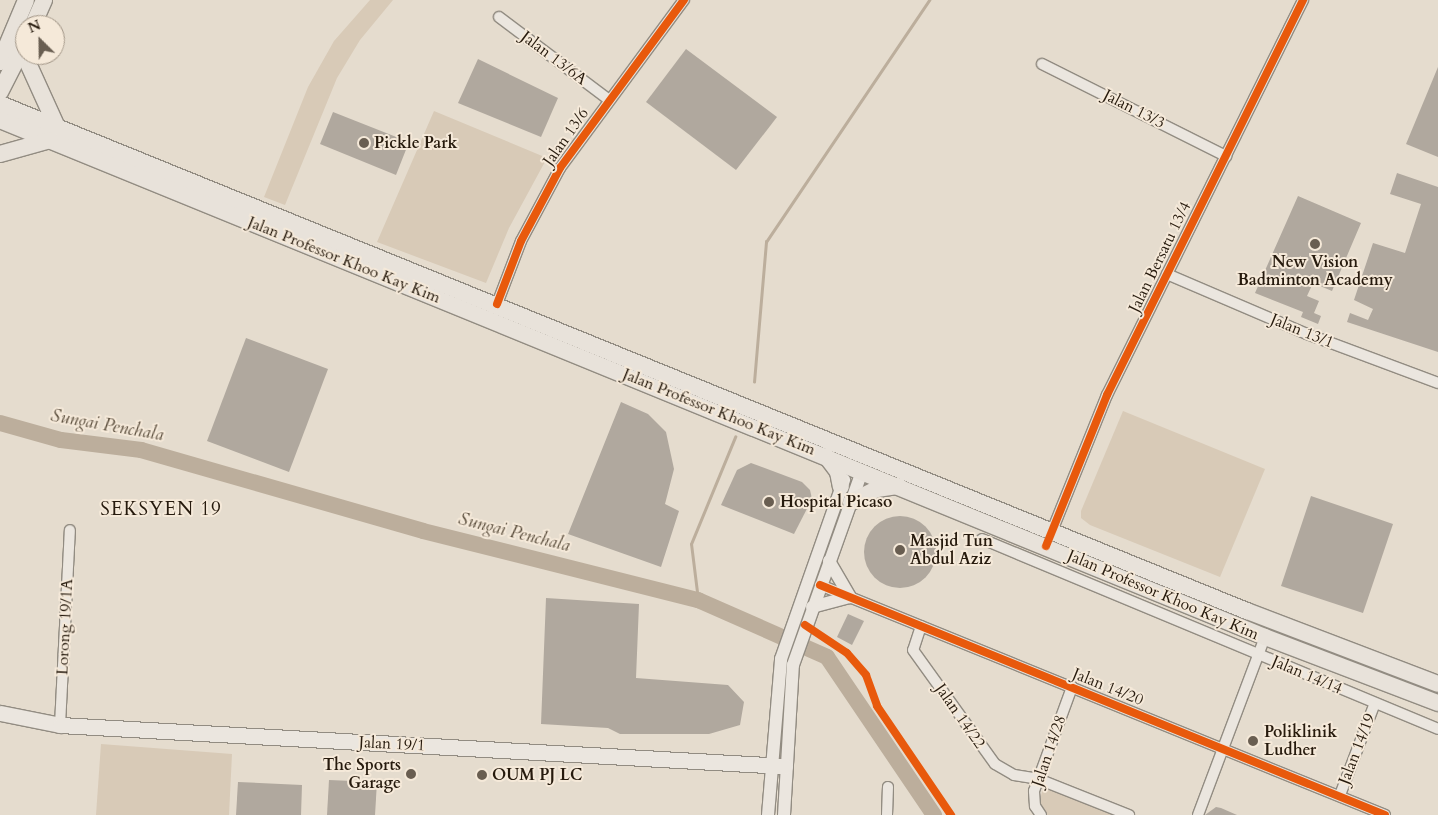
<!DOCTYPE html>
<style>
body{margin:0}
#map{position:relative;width:1438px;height:815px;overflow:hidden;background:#e5dcce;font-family:Cardo,serif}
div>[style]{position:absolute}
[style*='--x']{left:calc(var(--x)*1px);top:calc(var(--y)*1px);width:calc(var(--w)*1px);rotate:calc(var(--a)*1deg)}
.green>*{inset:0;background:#d8cab7}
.stream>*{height:2.5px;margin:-1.25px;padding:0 1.25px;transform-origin:1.25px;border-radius:1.25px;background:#bcae9c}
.river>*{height:16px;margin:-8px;padding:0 8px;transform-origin:8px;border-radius:8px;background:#bcae9c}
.building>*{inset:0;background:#b0a89e}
.round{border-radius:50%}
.roads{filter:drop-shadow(1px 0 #928c82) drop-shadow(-1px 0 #928c82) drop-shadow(0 1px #928c82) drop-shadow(0 -1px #928c82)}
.minor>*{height:10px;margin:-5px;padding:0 5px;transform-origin:5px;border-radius:5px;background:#ebe6df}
.tertiary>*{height:12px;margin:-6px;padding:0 6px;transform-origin:6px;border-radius:6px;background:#ebe6df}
.secondary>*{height:15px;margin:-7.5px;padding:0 7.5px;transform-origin:7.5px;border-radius:7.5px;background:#ebe6df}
.primary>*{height:16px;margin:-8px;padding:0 8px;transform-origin:8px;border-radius:8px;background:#e8e2da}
.cycleway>*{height:8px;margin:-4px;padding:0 4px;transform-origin:4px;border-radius:4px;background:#e8590c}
.dots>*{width:14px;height:14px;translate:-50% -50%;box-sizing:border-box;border:2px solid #f5e9d9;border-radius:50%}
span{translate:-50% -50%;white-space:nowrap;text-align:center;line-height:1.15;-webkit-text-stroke:4px #f5e9d9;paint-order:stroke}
.street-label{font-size:16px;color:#261a0d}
.poi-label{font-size:16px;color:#261a0d;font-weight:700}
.left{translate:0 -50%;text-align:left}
.right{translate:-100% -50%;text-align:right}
.water-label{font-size:18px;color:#5b4e3d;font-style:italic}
.quarter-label{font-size:19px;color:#261a0d;letter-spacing:1px}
.north{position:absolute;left:15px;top:15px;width:50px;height:50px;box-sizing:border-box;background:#f5e9d9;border:1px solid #a29687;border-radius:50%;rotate:337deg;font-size:14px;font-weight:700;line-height:20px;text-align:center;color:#261a0d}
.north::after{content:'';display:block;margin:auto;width:18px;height:22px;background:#695e51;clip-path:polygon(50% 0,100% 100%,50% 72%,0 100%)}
</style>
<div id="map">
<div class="green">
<div style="clip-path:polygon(370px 0,393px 0,360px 40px,337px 78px,285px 205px,264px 197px,308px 87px,334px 41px)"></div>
<div style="clip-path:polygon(434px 111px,547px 158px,509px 228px,486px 283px,377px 242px)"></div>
<div style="clip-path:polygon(1123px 411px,1265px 469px,1220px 577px,1090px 525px,1081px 518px,1081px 511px)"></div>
<div style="clip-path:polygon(101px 744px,232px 754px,229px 815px,96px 815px)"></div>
<div style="clip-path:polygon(1043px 786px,1118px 815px,1046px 815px,1039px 806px)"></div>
</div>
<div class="stream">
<div style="--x:754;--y:382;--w:141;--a:-85.1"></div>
<div style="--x:766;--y:242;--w:292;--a:-56"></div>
<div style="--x:698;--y:600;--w:56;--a:-97.1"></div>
<div style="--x:691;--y:544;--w:116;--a:-67.6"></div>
</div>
<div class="river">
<div style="--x:0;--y:423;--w:63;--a:15.6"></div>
<div style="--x:61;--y:440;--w:81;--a:7.1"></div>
<div style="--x:141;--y:450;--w:293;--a:16"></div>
<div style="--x:423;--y:531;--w:284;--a:14.1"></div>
<div style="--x:698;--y:600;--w:141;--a:23.8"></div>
<div style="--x:827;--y:657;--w:191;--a:55.9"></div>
</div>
<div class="building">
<div style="clip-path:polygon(686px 49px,777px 117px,736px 170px,646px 102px)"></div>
<div style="clip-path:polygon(478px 59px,558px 98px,541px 137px,458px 103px)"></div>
<div style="clip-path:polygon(1438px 67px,1438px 157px,1406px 144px)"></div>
<div style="clip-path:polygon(333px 112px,409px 142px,396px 175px,320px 144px)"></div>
<div style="clip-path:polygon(1397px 173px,1438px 187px,1438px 352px,1347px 322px,1350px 313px,1368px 320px,1373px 309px,1354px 300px,1373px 243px,1405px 253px,1421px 204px,1390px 194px)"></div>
<div style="clip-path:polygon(1298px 196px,1361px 223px,1332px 291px,1313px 283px,1307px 296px,1319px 301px,1314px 313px,1321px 316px,1318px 324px,1301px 317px,1303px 312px,1255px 293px)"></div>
<div style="clip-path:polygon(246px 338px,328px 369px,289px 472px,207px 441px)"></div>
<div style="clip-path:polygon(621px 402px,648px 414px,666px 432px,674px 469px,665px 504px,679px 511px,661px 567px,568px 534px)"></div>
<div style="clip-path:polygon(751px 463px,802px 482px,810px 490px,812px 499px,794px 534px,721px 505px,737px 470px)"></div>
<div style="clip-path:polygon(1311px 496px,1393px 524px,1363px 613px,1281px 586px)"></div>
<div class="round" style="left:864px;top:516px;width:72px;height:72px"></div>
<div style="clip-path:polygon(546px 598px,639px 604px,636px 678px,728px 685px,744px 702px,740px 725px,709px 734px,620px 734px,608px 728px,541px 724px)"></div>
<div style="clip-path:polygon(848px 614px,864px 621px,852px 645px,837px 637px)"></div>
<div style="clip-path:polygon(329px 780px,377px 782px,375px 815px,327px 815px)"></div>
<div style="clip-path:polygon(238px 782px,302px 785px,301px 815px,236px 815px)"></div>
<div style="clip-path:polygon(1216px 807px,1221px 808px,1237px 815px,1205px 815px)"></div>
</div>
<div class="roads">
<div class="minor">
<div style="--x:499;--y:17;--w:138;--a:37"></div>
<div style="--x:1042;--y:64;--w:206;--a:26.6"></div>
<div style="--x:1167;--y:274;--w:152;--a:23.2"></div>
<div style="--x:1307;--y:334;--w:140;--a:20.5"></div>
<div style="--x:497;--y:304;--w:67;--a:-69.1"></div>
<div style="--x:521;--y:241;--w:83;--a:-61.9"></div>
<div style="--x:560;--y:168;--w:209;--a:-53.6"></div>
<div style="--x:1050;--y:536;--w:152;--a:-68"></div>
<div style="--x:1107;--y:395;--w:441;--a:-63.6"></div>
<div style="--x:982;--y:539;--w:494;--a:22.6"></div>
<div style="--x:820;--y:585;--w:610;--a:22.15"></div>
<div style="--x:921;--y:626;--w:25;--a:108"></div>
<div style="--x:913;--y:650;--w:140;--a:54.3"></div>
<div style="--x:995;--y:764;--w:22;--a:30"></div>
<div style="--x:1014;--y:775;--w:24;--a:9"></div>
<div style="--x:1038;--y:779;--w:98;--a:21.6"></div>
<div style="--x:60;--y:725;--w:195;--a:-87.1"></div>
<div style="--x:1340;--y:795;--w:98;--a:-69.2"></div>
<div style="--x:887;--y:815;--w:28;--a:-88"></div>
<div style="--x:1041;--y:815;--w:11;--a:-124"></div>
<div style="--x:1035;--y:806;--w:15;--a:-94"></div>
<div style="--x:1034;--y:791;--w:111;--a:-69.9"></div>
<div style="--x:1198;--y:815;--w:190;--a:-69.4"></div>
</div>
<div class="tertiary">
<div style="--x:829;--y:561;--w:42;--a:59.7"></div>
<div style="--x:812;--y:607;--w:39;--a:-15"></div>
<div style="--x:768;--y:815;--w:157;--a:-85.2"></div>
<div style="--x:781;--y:659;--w:190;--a:-70.6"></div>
<div style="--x:784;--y:815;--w:150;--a:-86.6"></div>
<div style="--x:793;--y:665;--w:206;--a:-70.4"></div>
</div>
<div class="secondary">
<div style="--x:0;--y:713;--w:61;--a:11.3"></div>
<div style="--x:60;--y:725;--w:726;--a:3.24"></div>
</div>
<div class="primary">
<div style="--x:33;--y:25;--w:27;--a:-66"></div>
<div style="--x:22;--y:50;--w:85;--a:65.6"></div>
<div style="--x:0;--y:62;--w:67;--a:-67.2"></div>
<div style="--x:0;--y:92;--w:53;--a:-62.9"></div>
<div style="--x:0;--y:104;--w:1346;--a:22.13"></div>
<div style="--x:1247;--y:611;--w:204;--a:20.9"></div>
<div style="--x:0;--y:120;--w:1367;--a:22.23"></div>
<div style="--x:1265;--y:637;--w:185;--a:20.9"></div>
<div style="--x:0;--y:154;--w:52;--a:-15.6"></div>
<div style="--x:826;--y:456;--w:20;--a:53"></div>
<div style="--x:838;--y:472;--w:15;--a:79"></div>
<div style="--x:851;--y:502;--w:29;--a:-27"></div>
<div style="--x:877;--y:489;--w:22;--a:-8"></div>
</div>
</div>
<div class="cycleway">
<div style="--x:497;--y:304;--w:67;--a:-69.1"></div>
<div style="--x:521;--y:241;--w:83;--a:-61.9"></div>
<div style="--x:560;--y:168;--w:209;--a:-53.6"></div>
<div style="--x:1046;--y:546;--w:163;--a:-68"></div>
<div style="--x:1107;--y:395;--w:441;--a:-63.6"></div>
<div style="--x:820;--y:585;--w:610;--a:22.15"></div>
<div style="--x:805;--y:625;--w:50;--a:33.7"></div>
<div style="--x:847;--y:653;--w:29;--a:49"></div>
<div style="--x:866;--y:675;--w:33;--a:70"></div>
<div style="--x:877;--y:706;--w:132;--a:55.8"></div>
</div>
<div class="dots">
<div style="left:364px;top:143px;background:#695e51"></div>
<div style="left:1315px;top:244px;background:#695e51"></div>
<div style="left:769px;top:502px;background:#695e51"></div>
<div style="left:900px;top:550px;background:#695e51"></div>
<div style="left:1253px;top:741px;background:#695e51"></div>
<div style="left:411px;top:774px;background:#695e51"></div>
<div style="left:482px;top:775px;background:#695e51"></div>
</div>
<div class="street-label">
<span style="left:554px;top:58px;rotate:37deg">Jalan 13/6A</span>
<span style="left:1134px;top:109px;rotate:27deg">Jalan 13/3</span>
<span style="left:566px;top:137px;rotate:-55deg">Jalan 13/6</span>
<span style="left:1160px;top:257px;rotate:-64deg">Jalan Bersatu 13/4</span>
<span style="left:344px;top:260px;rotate:22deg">Jalan Professor Khoo Kay Kim</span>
<span style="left:1302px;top:331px;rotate:22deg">Jalan 13/1</span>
<span style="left:719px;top:412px;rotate:22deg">Jalan Professor Khoo Kay Kim</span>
<span style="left:1163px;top:595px;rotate:23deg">Jalan Professor Khoo Kay Kim</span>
<span style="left:65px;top:627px;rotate:-87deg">Lorong 19/1A</span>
<span style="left:1307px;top:675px;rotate:23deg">Jalan 14/14</span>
<span style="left:1108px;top:687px;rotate:22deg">Jalan 14/20</span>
<span style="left:960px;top:716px;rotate:55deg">Jalan 14/22</span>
<span style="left:392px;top:744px;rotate:3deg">Jalan 19/1</span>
<span style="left:1357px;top:749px;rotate:-69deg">Jalan 14/19</span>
<span style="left:1049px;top:751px;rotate:-71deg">Jalan 14/28</span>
</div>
<div class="poi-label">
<span class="left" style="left:374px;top:143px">Pickle Park</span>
<span style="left:1315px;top:271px">New Vision<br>Badminton Academy</span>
<span class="left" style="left:780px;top:502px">Hospital Picaso</span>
<span class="left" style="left:910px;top:550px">Masjid Tun<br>Abdul Aziz</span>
<span class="left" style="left:1264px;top:741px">Poliklinik<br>Ludher</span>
<span class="right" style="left:401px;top:774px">The Sports<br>Garage</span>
<span class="left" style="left:492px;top:775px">OUM PJ LC</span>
</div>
<div class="water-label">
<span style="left:107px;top:426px;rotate:10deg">Sungai Penchala</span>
<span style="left:514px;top:533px;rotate:14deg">Sungai Penchala</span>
</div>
<div class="quarter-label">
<span style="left:161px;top:510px">SEKSYEN 19</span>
</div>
<div class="north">N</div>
</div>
